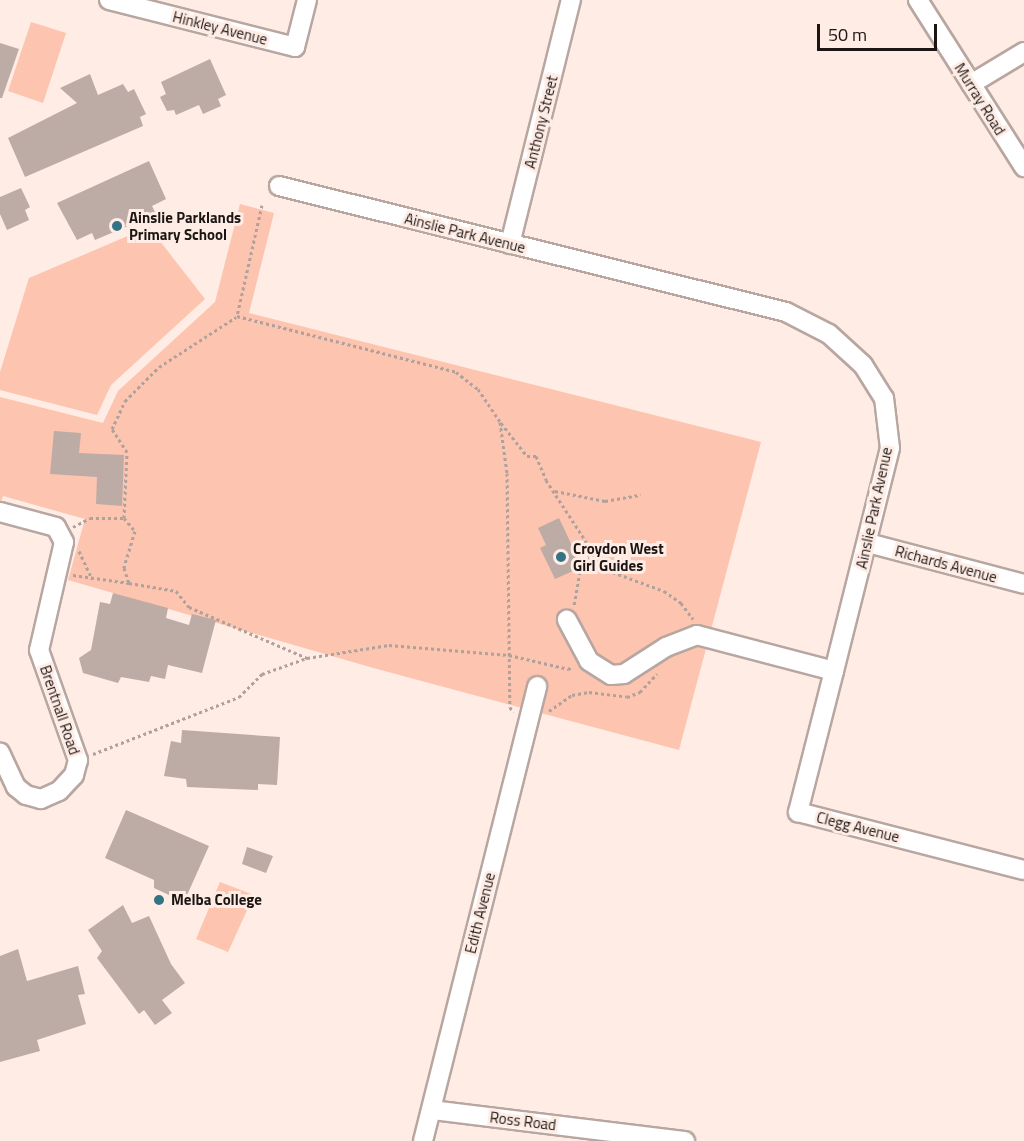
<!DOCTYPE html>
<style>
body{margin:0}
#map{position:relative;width:1024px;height:1141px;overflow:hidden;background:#feece5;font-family:"Titillium Web",sans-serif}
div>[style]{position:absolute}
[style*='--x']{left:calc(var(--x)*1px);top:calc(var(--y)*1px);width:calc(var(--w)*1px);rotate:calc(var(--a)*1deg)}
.green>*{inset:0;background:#fdc4b0}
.building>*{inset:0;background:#bdaba5}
.path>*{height:3px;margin-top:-1.5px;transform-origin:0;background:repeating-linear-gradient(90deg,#afa19c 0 3px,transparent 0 6px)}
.roads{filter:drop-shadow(2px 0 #b8a6a0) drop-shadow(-2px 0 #b8a6a0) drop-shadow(0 2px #b8a6a0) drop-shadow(0 -2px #b8a6a0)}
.minor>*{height:18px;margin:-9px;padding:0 9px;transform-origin:9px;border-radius:9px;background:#fff}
.dots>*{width:16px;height:16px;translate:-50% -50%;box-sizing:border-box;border:3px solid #feece5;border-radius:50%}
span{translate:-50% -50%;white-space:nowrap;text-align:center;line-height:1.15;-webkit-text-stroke:6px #feece5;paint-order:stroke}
.street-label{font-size:15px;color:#1b1513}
.poi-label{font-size:15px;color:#1b1513;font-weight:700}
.left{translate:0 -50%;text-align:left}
.scale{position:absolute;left:817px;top:24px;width:120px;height:27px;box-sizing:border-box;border:3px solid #1b1513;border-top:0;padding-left:8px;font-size:18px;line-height:21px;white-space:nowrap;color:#1b1513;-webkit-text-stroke:4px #feece5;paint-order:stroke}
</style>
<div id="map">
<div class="green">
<div style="clip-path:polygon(31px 22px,66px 33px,43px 103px,8px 91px)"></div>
<div style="clip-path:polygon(240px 204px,274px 213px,249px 313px,761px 442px,679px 750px,377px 669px,68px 580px,85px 519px,3px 496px,0 506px,0 397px,103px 423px,118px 391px,215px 302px)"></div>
<div style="clip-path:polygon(149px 227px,205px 299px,111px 385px,97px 415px,0 390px,0 372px,29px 278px)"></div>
<div style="clip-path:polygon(220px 882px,254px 895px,228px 952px,196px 939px)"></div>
</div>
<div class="building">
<div style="clip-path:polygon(0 43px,19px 49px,2px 98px,0 98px)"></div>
<div style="clip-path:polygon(210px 59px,226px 95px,218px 99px,221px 106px,203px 114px,199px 105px,176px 115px,174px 110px,167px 111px,160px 97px,166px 94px,161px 82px)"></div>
<div style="clip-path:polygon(90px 74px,98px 95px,123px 84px,128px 92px,134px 89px,146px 114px,140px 117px,143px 126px,25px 177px,8px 138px,77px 103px,60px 88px)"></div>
<div style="clip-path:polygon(149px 161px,166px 199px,152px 206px,156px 214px,95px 240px,92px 233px,77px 240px,57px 203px)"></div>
<div style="clip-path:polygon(21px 188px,30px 207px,25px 210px,29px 220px,7px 230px,0 214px,0 197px)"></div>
<div style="clip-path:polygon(54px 431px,81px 433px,79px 453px,124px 455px,122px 506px,96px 504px,97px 477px,50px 474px)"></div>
<div style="clip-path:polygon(559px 518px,582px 567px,555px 579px,540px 548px,546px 545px,538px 528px)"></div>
<div style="clip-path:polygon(113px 593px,168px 608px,166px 618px,189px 625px,192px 614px,216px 620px,202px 673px,168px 665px,165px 679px,151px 676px,149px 682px,121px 677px,118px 683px,83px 673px,79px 658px,91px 650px,100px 602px,110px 604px)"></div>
<div style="clip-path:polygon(182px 730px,280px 737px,277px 785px,258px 784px,258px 790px,187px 787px,186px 779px,164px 776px,171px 741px,181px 743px)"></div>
<div style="clip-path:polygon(126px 810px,209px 846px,184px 902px,154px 888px,154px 880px,105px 858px)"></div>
<div style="clip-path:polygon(247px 847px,273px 856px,266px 873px,242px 864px)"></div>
<div style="clip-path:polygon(123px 905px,132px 923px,149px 916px,171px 964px,185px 983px,162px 1000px,172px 1013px,155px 1025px,144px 1010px,139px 1014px,97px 958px,102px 951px,88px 930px)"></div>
<div style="clip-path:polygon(18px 949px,27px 981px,78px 966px,85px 994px,78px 995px,86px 1024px,37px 1040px,40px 1051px,0 1062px,0 956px)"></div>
</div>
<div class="path">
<div style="--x:262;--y:205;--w:114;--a:102.7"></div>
<div style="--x:237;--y:316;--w:226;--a:14.3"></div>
<div style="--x:456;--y:372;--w:28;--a:38"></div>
<div style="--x:478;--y:389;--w:40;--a:56"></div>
<div style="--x:500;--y:422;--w:51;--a:82.2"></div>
<div style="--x:507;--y:473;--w:234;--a:89.3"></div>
<div style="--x:510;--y:707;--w:6;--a:59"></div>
<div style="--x:501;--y:423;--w:42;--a:51.8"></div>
<div style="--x:527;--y:456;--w:9;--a:0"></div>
<div style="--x:536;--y:456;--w:26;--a:67"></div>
<div style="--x:546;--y:480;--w:88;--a:57"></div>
<div style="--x:594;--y:554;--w:13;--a:153"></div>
<div style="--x:582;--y:560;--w:47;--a:99.9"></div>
<div style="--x:555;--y:491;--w:51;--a:11.3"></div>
<div style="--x:605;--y:501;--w:36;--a:-10"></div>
<div style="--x:124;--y:518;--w:17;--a:50"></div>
<div style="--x:135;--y:531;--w:39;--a:107"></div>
<div style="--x:124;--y:568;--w:16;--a:72"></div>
<div style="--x:129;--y:583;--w:48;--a:9.7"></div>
<div style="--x:176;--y:591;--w:21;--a:51"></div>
<div style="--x:189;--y:607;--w:129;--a:23.4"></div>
<div style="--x:73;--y:527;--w:19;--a:-28"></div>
<div style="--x:90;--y:518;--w:34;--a:0"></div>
<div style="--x:124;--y:518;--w:66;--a:-87.4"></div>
<div style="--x:127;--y:452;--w:27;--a:-123"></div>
<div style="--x:112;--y:429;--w:31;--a:-65"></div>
<div style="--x:125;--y:401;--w:48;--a:-45"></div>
<div style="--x:159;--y:367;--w:92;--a:-33"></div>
<div style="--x:79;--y:551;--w:31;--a:65"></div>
<div style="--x:594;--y:554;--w:21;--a:51"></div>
<div style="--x:607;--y:570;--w:61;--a:20.2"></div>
<div style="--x:664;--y:591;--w:21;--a:35"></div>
<div style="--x:681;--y:603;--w:20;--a:53"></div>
<div style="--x:73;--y:575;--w:57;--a:8.1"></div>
<div style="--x:549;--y:711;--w:28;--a:-35"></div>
<div style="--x:572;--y:695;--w:17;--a:-10"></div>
<div style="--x:589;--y:692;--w:38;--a:7"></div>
<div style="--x:627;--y:697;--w:14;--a:-21"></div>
<div style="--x:640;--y:692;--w:25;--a:-47"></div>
<div style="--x:93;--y:754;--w:157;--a:-21.3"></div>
<div style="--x:239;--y:697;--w:33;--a:-45"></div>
<div style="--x:262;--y:674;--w:48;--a:-19.6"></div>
<div style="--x:307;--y:658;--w:83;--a:-9"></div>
<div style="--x:389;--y:645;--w:120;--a:4.8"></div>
<div style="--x:509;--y:655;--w:61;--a:13.3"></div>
<div style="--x:568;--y:669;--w:5;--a:-22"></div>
</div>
<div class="roads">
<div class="minor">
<div style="--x:109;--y:0;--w:192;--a:14.2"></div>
<div style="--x:295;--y:47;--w:49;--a:-75.7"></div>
<div style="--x:918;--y:0;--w:198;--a:57.6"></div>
<div style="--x:971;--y:84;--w:62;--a:-31.1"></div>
<div style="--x:279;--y:186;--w:522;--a:13.96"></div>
<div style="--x:786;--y:312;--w:48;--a:27.1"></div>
<div style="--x:829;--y:334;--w:46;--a:42.4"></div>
<div style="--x:863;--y:365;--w:39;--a:58"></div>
<div style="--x:884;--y:398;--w:50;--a:83.2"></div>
<div style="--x:890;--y:448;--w:230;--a:104.1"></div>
<div style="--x:834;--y:671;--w:142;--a:-165.3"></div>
<div style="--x:697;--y:635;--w:33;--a:159"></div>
<div style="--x:666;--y:647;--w:50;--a:147.3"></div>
<div style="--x:624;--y:674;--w:13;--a:176"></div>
<div style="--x:611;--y:675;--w:26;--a:-148"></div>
<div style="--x:589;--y:661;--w:47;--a:-118.2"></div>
<div style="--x:510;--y:244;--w:252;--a:-76"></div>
<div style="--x:0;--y:512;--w:58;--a:15"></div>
<div style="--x:56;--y:527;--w:17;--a:62"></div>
<div style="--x:64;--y:542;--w:111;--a:103"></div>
<div style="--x:39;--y:650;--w:117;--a:70.5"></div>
<div style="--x:78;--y:760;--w:16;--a:105"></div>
<div style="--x:74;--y:775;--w:22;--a:133"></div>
<div style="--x:59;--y:791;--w:20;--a:156"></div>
<div style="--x:41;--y:799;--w:16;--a:-165"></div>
<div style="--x:26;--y:795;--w:13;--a:-141"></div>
<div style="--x:16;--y:787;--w:38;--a:-115"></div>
<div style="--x:868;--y:543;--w:161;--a:14.7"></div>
<div style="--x:834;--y:671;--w:146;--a:104.3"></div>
<div style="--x:798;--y:812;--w:233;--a:14.4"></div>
<div style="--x:432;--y:1110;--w:255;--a:7"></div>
<div style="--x:423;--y:1141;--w:469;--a:-75.9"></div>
</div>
</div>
<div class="dots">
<div style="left:117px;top:226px;background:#327386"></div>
<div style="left:561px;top:557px;background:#327386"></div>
<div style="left:159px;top:900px;background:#327386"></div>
</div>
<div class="street-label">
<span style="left:220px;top:28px;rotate:14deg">Hinkley Avenue</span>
<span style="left:980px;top:99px;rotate:58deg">Murray Road</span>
<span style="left:541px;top:122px;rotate:-76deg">Anthony Street</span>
<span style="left:465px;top:233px;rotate:14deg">Ainslie Park Avenue</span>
<span style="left:874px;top:508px;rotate:-78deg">Ainslie Park Avenue</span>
<span style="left:946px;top:564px;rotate:15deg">Richards Avenue</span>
<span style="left:60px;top:710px;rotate:71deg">Brentnall Road</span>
<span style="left:858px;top:827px;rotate:14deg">Clegg Avenue</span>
<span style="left:480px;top:913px;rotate:-76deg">Edith Avenue</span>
<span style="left:523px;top:1121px;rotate:7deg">Ross Road</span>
</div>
<div class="poi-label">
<span class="left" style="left:129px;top:226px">Ainslie Parklands<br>Primary School</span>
<span class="left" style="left:573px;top:557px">Croydon West<br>Girl Guides</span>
<span class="left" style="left:171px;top:900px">Melba College</span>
</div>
<div class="scale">50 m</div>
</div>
